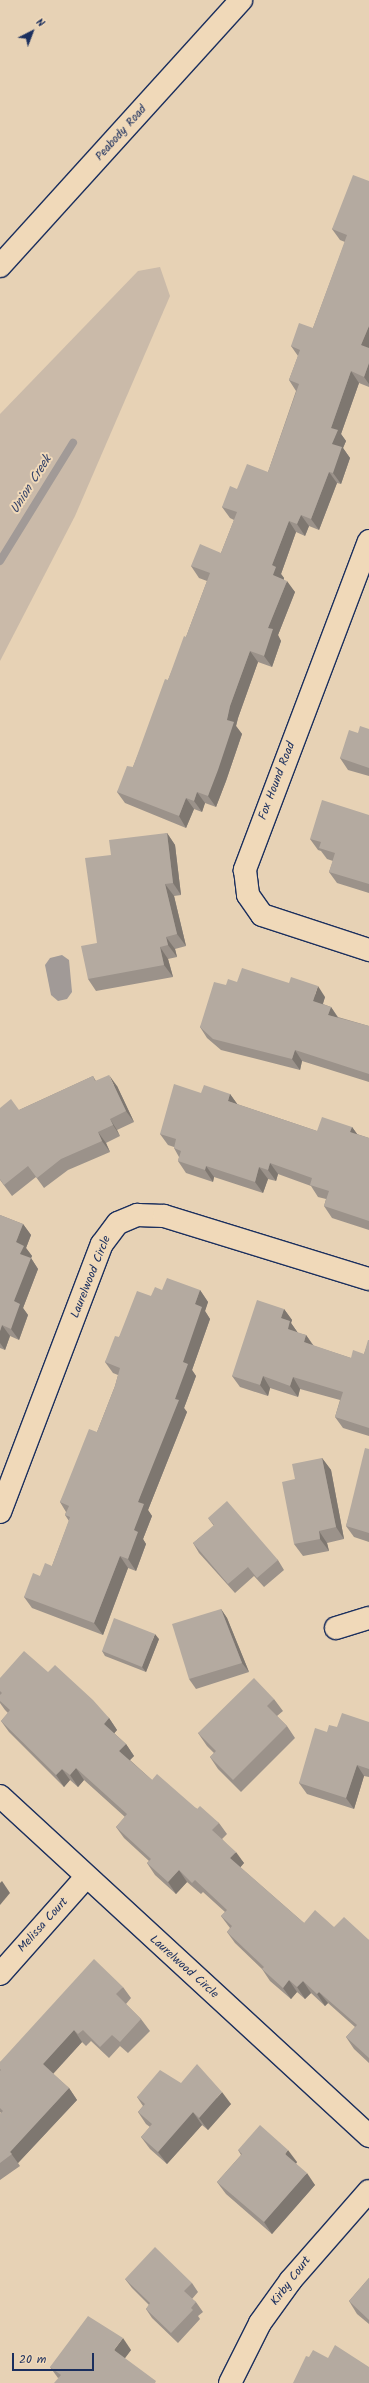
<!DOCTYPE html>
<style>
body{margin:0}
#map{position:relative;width:369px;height:2383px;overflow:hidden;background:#e7d2b5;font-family:Kalam,sans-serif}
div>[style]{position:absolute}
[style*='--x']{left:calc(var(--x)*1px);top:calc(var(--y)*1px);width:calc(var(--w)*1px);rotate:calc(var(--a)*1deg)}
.green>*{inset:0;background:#cabaa9}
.water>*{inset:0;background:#a19a97}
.stream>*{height:8px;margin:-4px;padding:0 4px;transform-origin:4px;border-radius:4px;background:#a19a97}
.roads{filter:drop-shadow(1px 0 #1b2f5e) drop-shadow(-1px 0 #1b2f5e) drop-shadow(0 1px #1b2f5e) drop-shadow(0 -1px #1b2f5e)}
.minor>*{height:22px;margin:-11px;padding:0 11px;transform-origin:11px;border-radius:11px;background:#f0d9b9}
.major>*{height:22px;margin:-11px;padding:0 11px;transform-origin:11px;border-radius:11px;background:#f0d9b9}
.wall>*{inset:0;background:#9b928a}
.shaded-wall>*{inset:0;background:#7e7770}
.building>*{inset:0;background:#b4aaa0}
span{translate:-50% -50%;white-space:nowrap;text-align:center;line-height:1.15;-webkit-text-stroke:4px #f0d9b9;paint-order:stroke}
.street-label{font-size:12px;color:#1b2f5e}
.water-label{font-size:13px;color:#364469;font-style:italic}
.north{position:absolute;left:12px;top:12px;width:40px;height:40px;-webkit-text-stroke:3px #f0d9b9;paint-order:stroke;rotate:42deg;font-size:11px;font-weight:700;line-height:16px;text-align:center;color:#1b2f5e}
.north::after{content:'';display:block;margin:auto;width:14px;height:18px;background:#1b2f5e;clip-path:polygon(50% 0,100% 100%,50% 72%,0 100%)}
.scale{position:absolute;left:12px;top:2353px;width:82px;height:18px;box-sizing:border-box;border:2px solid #1b2f5e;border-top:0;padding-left:5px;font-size:12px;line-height:14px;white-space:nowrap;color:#1b2f5e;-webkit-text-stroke:3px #f0d9b9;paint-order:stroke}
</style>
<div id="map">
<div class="green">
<div style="clip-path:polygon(160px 267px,170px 296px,75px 516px,0 661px,0 414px,138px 271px)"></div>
</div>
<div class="water">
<div style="clip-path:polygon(62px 955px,69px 960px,72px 992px,67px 999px,58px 1001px,51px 995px,45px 965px,50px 958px)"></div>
</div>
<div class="stream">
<div style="--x:0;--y:561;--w:139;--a:-58.3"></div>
</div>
<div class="roads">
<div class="minor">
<div style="--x:369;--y:541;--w:352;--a:110.7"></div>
<div style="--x:245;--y:870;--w:25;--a:83"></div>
<div style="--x:248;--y:895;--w:24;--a:55"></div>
<div style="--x:262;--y:915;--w:113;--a:18.1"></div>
<div style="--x:0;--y:1512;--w:287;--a:-69.2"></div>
<div style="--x:102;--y:1244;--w:26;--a:-53"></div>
<div style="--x:118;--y:1223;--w:21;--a:-23"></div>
<div style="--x:137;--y:1215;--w:27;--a:2"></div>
<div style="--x:164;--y:1216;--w:214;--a:17.1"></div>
<div style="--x:336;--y:1628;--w:34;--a:-17"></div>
<div style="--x:0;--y:1796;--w:502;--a:42.66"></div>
<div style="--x:0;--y:1974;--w:130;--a:-48.4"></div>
<div style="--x:230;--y:2383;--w:67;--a:-63.4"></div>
<div style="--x:260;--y:2323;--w:53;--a:-54.2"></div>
<div style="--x:291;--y:2280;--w:118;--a:-48.8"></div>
</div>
<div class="major">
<div style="--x:0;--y:266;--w:359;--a:-47.8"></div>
</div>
</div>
<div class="wall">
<div style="clip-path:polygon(369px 181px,369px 387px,359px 383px,341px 434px,346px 441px,343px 448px,350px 458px,341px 484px,337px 483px,319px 530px,309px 526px,305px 536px,296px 532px,281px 574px,284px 578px,284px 580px,295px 592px,278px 635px,281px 641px,272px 667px,258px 662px,238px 718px,236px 726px,242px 734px,226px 781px,216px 807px,205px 803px,202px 812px,194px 809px,186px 828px,125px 803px,117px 792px,133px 767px,168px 680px,186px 637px,207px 581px,199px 578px,191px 566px,221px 553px,234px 520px,230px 518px,222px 507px,237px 489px,268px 472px,296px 391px,289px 380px,298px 356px,291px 346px,313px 328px,345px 242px,340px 240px,332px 229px)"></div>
<div style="clip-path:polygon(369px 728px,369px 776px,348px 770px,340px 758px,358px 733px,369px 729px)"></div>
<div style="clip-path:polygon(369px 815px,369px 893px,337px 883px,329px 872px,333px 861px,327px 859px,321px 851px,318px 850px,310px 839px)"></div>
<div style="clip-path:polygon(167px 833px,175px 845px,181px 895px,174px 896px,186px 946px,175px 949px,177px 957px,168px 959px,173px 977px,96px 991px,88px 979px,97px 943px,111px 855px)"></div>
<div style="clip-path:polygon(237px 982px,325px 997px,323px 1004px,331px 1007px,338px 1017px,369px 1026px,369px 1082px,302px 1061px,300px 1070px,221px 1050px,207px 1038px,200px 1027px,226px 985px)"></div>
<div style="clip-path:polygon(93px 1076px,96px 1081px,117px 1086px,134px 1122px,117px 1130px,120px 1136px,106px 1143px,110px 1152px,68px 1170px,44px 1188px,36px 1177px,12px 1196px,0 1180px,0 1108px,19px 1110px)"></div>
<div style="clip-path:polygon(201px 1093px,230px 1094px,237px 1104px,317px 1131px,352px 1127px,357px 1134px,369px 1138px,369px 1230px,332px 1218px,324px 1206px,326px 1199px,318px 1197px,311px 1186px,278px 1174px,276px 1181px,268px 1179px,263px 1193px,214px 1177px,213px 1182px,186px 1173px,178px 1161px,179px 1157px,174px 1148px,174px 1147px,168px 1145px,160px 1134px)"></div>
<div style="clip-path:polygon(0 1215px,23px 1224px,31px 1235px,26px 1248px,32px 1256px,31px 1258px,38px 1269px,23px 1308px,28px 1315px,19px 1340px,10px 1336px,5px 1350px,0 1348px)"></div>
<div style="clip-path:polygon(162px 1290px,200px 1290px,208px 1302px,205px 1311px,210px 1319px,192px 1370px,196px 1376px,184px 1408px,187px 1412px,148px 1510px,152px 1516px,143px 1539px,146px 1544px,136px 1571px,128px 1568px,103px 1635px,32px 1608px,24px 1597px,40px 1576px,52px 1566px,69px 1521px,65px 1515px,66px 1512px,60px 1502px,97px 1432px,115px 1386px,118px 1375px,113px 1373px,105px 1362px,119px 1337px,151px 1296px)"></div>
<div style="clip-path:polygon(284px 1309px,292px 1320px,291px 1323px,298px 1333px,306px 1335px,314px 1346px,351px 1358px,364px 1354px,369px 1340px,369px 1436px,343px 1428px,335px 1417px,340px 1400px,300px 1389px,298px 1397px,270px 1388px,268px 1396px,240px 1387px,232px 1376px)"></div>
<div style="clip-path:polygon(369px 1449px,369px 1542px,354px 1537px,346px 1526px)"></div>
<div style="clip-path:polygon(322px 1458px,331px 1470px,344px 1539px,327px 1543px,329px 1551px,303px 1556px,294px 1544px,295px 1479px)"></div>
<div style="clip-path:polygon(208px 1518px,278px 1560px,284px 1570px,264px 1587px,254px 1576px,235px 1593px,199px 1553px,193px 1543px,214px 1526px)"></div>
<div style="clip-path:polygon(221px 1609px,227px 1618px,249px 1672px,196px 1689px,189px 1679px)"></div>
<div style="clip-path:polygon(159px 1639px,146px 1672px,105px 1656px,102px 1651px)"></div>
<div style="clip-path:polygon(48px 1672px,109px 1718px,117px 1730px,114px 1733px,126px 1744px,134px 1756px,130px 1760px,152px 1780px,219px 1823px,227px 1834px,222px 1839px,244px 1863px,240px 1867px,304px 1923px,334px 1927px,369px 1940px,369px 2063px,354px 2049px,346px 2037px,355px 2027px,328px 2003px,325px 2006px,311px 1993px,305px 1999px,297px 1992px,291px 1999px,270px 1981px,262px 1969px,235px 1943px,227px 1932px,230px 1928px,221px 1916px,225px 1912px,203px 1892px,201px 1894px,187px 1882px,176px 1894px,155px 1875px,147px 1863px,149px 1861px,124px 1838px,116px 1827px,125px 1817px,84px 1780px,78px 1787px,70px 1780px,64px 1787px,9px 1732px,1px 1721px,8px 1713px,5px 1710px,0 1703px,0 1678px)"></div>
<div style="clip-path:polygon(274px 1699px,283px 1711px,277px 1716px,287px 1726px,295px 1738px,241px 1792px,218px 1769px,210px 1757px,214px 1753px,207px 1746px,198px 1733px)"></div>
<div style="clip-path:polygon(369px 1722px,369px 1777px,364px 1776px,354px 1809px,307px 1794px,299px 1783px,327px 1732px,337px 1727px)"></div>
<div style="clip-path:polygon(123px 1987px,131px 1998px,126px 2004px,141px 2019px,150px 2031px,128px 2053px,120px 2046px,109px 2058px,91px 2041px,86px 2046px,82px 2042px,53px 2074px,69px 2088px,77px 2100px,18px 2163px,20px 2166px,0 2180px,0 2114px,1px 2113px,0 2112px,0 2062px)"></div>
<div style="clip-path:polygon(181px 2083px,231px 2104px,208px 2130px,202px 2125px,167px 2164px,150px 2149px,141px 2137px,150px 2127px,146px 2124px,138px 2112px,143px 2106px,137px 2097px)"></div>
<div style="clip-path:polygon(238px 2150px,297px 2162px,296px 2164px,315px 2185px,272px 2234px,226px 2194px,217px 2182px,241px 2155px)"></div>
<div style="clip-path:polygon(369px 2278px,369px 2324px,357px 2314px,349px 2301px)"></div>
<div style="clip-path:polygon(125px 2279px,192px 2283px,198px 2292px,192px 2299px,196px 2302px,203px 2312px,198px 2316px,200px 2319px,178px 2343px,152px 2318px,146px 2309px,149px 2305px,132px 2288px)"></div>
<div style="clip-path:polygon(131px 2350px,125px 2358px,58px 2378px,50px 2367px)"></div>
</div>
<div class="shaded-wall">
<div style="clip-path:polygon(369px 326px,369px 356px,361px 345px)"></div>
<div style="clip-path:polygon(369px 363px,369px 384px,364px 377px)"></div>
<div style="clip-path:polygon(351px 371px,359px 383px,341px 434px,346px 441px,343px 448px,350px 458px,341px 484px,333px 473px,332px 444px,331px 428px)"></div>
<div style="clip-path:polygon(329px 472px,337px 483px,319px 530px,311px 519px)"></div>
<div style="clip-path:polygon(301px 515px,309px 526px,305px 536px,297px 524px)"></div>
<div style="clip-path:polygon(289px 521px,296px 532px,281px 574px,284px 578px,281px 587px,273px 575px,272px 565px)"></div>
<div style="clip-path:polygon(287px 581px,295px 592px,278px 635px,281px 641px,272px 667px,264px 656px,268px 628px)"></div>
<div style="clip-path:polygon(250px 651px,258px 662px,238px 718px,236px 726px,242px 734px,226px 781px,216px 807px,208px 796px,230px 706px)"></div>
<div style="clip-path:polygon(197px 792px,205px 803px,202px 812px,194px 801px)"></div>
<div style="clip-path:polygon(186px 798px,194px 809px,186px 828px,179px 816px)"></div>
<div style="clip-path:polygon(167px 833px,175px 845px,181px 895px,173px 883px)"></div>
<div style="clip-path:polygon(165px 884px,174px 896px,186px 946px,177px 934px)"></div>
<div style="clip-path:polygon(166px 937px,175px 949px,177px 957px,168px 945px)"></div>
<div style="clip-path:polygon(160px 947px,168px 959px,173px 977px,164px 965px)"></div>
<div style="clip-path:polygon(318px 986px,325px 997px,320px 1012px,313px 1001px)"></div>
<div style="clip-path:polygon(331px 1007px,338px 1018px,328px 1015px)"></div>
<div style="clip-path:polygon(295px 1050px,302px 1061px,300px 1070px,292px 1059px)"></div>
<div style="clip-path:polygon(109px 1075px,117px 1086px,134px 1122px,126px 1111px)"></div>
<div style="clip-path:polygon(230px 1094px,238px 1105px,228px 1101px)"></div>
<div style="clip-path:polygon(110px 1119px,117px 1130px,120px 1136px,113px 1125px)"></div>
<div style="clip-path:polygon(352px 1127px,360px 1138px,350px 1132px)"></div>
<div style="clip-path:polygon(98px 1132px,106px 1143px,110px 1152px,102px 1141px)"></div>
<div style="clip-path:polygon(270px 1163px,278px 1174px,276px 1181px,268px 1170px)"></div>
<div style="clip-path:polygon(206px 1166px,214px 1177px,213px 1182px,205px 1170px)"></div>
<div style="clip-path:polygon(259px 1167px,268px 1179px,263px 1193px,255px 1182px)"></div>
<div style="clip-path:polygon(23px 1224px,31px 1235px,26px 1248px,32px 1256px,31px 1258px,38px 1269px,23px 1308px,28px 1315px,19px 1340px,11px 1329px,14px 1301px,20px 1254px,16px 1242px)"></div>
<div style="clip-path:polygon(200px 1290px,208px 1302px,205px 1311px,210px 1319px,192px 1370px,196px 1376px,184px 1408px,187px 1412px,148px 1510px,152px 1516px,143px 1539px,146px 1544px,136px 1571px,128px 1559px,134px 1530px,138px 1502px,175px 1399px,195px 1304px)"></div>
<div style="clip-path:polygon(284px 1309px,292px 1320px,291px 1323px,298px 1333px,295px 1341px,281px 1318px)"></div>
<div style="clip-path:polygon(2px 1325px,10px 1336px,5px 1350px,0 1343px,0 1331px)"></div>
<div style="clip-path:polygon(306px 1335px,314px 1347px,304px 1342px)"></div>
<div style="clip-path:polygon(263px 1376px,270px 1388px,268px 1396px,260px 1385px)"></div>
<div style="clip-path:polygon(293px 1377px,300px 1389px,298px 1397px,290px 1386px)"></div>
<div style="clip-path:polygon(322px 1458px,331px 1470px,344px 1539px,336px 1527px)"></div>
<div style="clip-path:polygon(319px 1531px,327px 1543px,329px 1551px,320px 1539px)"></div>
<div style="clip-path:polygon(120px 1556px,128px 1568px,103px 1635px,94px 1623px)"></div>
<div style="clip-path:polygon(221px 1609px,227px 1618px,249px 1672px,242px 1663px)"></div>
<div style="clip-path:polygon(155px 1634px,159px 1639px,146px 1672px,142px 1667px)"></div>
<div style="clip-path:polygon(109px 1718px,117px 1730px,112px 1736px,104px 1724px)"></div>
<div style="clip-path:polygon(126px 1744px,134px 1756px,127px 1763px,119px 1751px)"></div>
<div style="clip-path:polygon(357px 1765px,364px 1776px,354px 1809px,346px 1798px)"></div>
<div style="clip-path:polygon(76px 1768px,84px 1780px,78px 1787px,70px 1775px)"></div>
<div style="clip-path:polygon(62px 1769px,70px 1780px,64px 1787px,56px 1775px)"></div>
<div style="clip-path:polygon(236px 1852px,244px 1863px,238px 1870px,230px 1858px)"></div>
<div style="clip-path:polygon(179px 1870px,187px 1882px,176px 1894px,168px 1882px)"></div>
<div style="clip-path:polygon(2px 1881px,10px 1893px,0 1905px,0 1883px)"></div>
<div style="clip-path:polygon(289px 1980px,297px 1992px,291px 1999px,283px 1988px)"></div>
<div style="clip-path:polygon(303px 1981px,311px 1993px,305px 1999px,297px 1987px)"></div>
<div style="clip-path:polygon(319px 1992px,328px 2003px,325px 2006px,317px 1994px)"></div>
<div style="clip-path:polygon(74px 2030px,82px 2042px,51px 2076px,43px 2064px)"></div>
<div style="clip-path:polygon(69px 2088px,77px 2100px,18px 2163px,10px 2152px)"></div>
<div style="clip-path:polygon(222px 2092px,231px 2104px,208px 2130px,199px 2118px)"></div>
<div style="clip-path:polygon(193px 2112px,202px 2125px,167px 2164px,158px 2152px)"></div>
<div style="clip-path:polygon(288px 2150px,297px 2162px,293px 2167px,285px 2154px)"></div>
<div style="clip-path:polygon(307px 2173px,315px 2185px,272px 2234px,264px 2222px)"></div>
<div style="clip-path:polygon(123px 2338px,131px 2350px,122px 2362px,114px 2350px)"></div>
</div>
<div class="building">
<div style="clip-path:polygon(353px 175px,369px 181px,369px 326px,361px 345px,369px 348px,369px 363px,364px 377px,351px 371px,331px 428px,338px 430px,332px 444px,342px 447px,333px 473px,329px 472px,311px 519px,301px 515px,297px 524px,289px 521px,272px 565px,276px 567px,273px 575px,287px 581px,268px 628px,273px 629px,264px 656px,250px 651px,230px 706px,227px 720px,234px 722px,218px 770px,208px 796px,197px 792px,194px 801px,186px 798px,179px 816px,117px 792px,127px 766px,133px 767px,165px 679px,168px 680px,184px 636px,186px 637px,210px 573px,191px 566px,200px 544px,221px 553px,237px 512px,222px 507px,230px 486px,237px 489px,247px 464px,268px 472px,299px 384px,289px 380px,300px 350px,291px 346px,299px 323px,313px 328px,347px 235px,332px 229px)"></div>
<div style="clip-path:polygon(360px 726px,369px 729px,369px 728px,369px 768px,340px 758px,349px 730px,358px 733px)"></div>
<div style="clip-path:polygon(322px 800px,369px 815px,369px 884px,329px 872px,335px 853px,319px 848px,321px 842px,310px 839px)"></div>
<div style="clip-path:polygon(167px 833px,173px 883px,165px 884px,177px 934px,166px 937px,168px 945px,160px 947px,164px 965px,88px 979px,81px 946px,97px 943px,85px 858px,111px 855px,109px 840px)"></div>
<div style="clip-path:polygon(242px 968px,289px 983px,291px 977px,318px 986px,313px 1001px,331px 1007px,328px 1015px,369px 1026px,369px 1074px,295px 1050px,292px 1059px,213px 1039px,200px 1027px,214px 982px,226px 985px,228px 979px,237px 982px)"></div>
<div style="clip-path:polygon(109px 1075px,126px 1111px,110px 1119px,113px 1125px,98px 1132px,102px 1141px,61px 1159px,37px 1178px,28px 1166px,4px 1185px,0 1179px,0 1108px,11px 1099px,19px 1110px,93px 1076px,95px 1081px)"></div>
<div style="clip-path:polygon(174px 1084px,201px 1093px,204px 1085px,230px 1094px,228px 1101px,317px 1131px,322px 1117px,352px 1127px,350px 1132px,369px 1138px,369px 1221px,324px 1206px,329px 1191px,310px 1185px,312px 1178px,270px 1163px,268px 1170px,259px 1167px,255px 1182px,206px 1166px,205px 1170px,178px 1161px,181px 1151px,174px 1148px,176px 1139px,160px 1134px)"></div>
<div style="clip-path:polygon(0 1215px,23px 1224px,16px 1242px,24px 1246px,20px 1254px,31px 1258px,14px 1301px,20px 1304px,11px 1329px,2px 1325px,0 1331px)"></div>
<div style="clip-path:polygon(167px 1278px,200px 1290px,195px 1304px,202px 1307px,183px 1362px,188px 1364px,175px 1399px,179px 1400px,138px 1502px,144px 1504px,134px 1530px,138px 1532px,128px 1559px,120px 1556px,94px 1623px,24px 1597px,33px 1573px,40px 1576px,45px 1563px,52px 1566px,70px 1517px,65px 1515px,69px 1506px,60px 1502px,89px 1429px,97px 1432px,115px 1386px,120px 1368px,105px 1362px,115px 1336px,119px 1337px,137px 1291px,151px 1296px,155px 1287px,162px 1290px)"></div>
<div style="clip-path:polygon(257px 1300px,284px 1309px,281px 1318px,290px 1321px,288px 1329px,306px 1335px,304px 1342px,351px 1358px,353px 1350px,364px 1354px,368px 1340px,369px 1340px,369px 1428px,335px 1417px,343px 1392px,293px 1377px,290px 1386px,263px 1376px,260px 1385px,232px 1376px)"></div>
<div style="clip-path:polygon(365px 1448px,369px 1449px,369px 1533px,346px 1526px)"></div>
<div style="clip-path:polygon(322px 1458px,336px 1527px,319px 1531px,320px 1539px,294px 1544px,282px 1482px,295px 1479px,292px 1464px)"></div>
<div style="clip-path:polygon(227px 1501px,278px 1560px,257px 1578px,248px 1567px,228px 1584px,193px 1543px,214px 1525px,208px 1518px)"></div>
<div style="clip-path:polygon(221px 1609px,242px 1663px,189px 1679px,172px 1624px)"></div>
<div style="clip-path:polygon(114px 1618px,155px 1634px,142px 1667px,102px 1651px)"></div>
<div style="clip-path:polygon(24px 1651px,48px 1672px,55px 1665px,93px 1700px,109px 1718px,104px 1724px,126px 1744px,119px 1751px,152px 1780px,157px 1774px,197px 1809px,200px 1806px,219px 1823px,212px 1830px,236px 1852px,230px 1858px,304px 1923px,315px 1910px,334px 1927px,344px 1917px,369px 1940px,369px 2058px,346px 2037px,357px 2025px,319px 1992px,317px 1994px,303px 1981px,297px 1987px,289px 1980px,283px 1988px,262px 1969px,264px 1967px,227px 1932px,232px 1926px,221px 1916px,227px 1910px,195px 1880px,192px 1883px,179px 1870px,168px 1882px,147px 1863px,151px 1859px,116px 1827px,127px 1814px,76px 1768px,70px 1775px,62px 1769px,56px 1775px,1px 1721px,10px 1710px,0 1701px,0 1695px,2px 1693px,0 1691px,0 1678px)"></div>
<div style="clip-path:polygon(254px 1678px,274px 1699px,267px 1706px,287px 1726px,233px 1780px,210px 1757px,216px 1751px,198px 1733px)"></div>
<div style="clip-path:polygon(342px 1713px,369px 1722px,369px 1769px,357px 1765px,346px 1798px,299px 1783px,315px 1728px,327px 1732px,329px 1725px,337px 1727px)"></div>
<div style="clip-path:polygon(94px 1959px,123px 1987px,116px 1994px,141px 2019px,120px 2042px,112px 2035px,100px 2047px,83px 2030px,78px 2034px,74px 2030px,43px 2064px,69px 2088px,10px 2152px,12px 2154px,0 2163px,0 2114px,3px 2111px,0 2108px,0 2071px,1px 2070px,0 2069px,0 2062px)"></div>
<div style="clip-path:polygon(197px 2064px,222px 2092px,199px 2118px,193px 2112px,158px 2152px,141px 2137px,152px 2124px,138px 2112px,145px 2104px,137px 2097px,160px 2070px,181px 2083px)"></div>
<div style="clip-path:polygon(260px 2125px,288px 2150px,285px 2154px,307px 2173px,264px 2222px,217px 2182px,242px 2154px,238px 2150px)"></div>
<div style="clip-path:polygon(155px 2247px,192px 2283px,184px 2291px,196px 2302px,191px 2308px,193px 2310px,171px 2333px,146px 2309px,150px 2303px,125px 2279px)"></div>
<div style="clip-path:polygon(369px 2278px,369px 2320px,349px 2301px)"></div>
<div style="clip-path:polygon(88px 2316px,123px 2338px,114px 2350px,156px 2381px,155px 2383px,54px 2383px,61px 2375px,50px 2367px)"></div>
<div style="clip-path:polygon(335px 2345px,369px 2367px,369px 2383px,293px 2383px,306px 2356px,309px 2357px,313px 2350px,328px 2358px)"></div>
</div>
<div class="street-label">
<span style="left:121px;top:133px;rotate:-48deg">Peabody Road</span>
<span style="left:277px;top:781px;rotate:-69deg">Fox Hound Road</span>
<span style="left:91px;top:1277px;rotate:-68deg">Laurelwood Circle</span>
<span style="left:43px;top:1925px;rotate:-48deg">Melissa Court</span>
<span style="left:184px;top:1967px;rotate:42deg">Laurelwood Circle</span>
<span style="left:291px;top:2281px;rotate:-53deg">Kirby Court</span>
</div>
<div class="water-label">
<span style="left:32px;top:485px;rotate:-58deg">Union Creek</span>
</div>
<div class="north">N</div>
<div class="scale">20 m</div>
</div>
